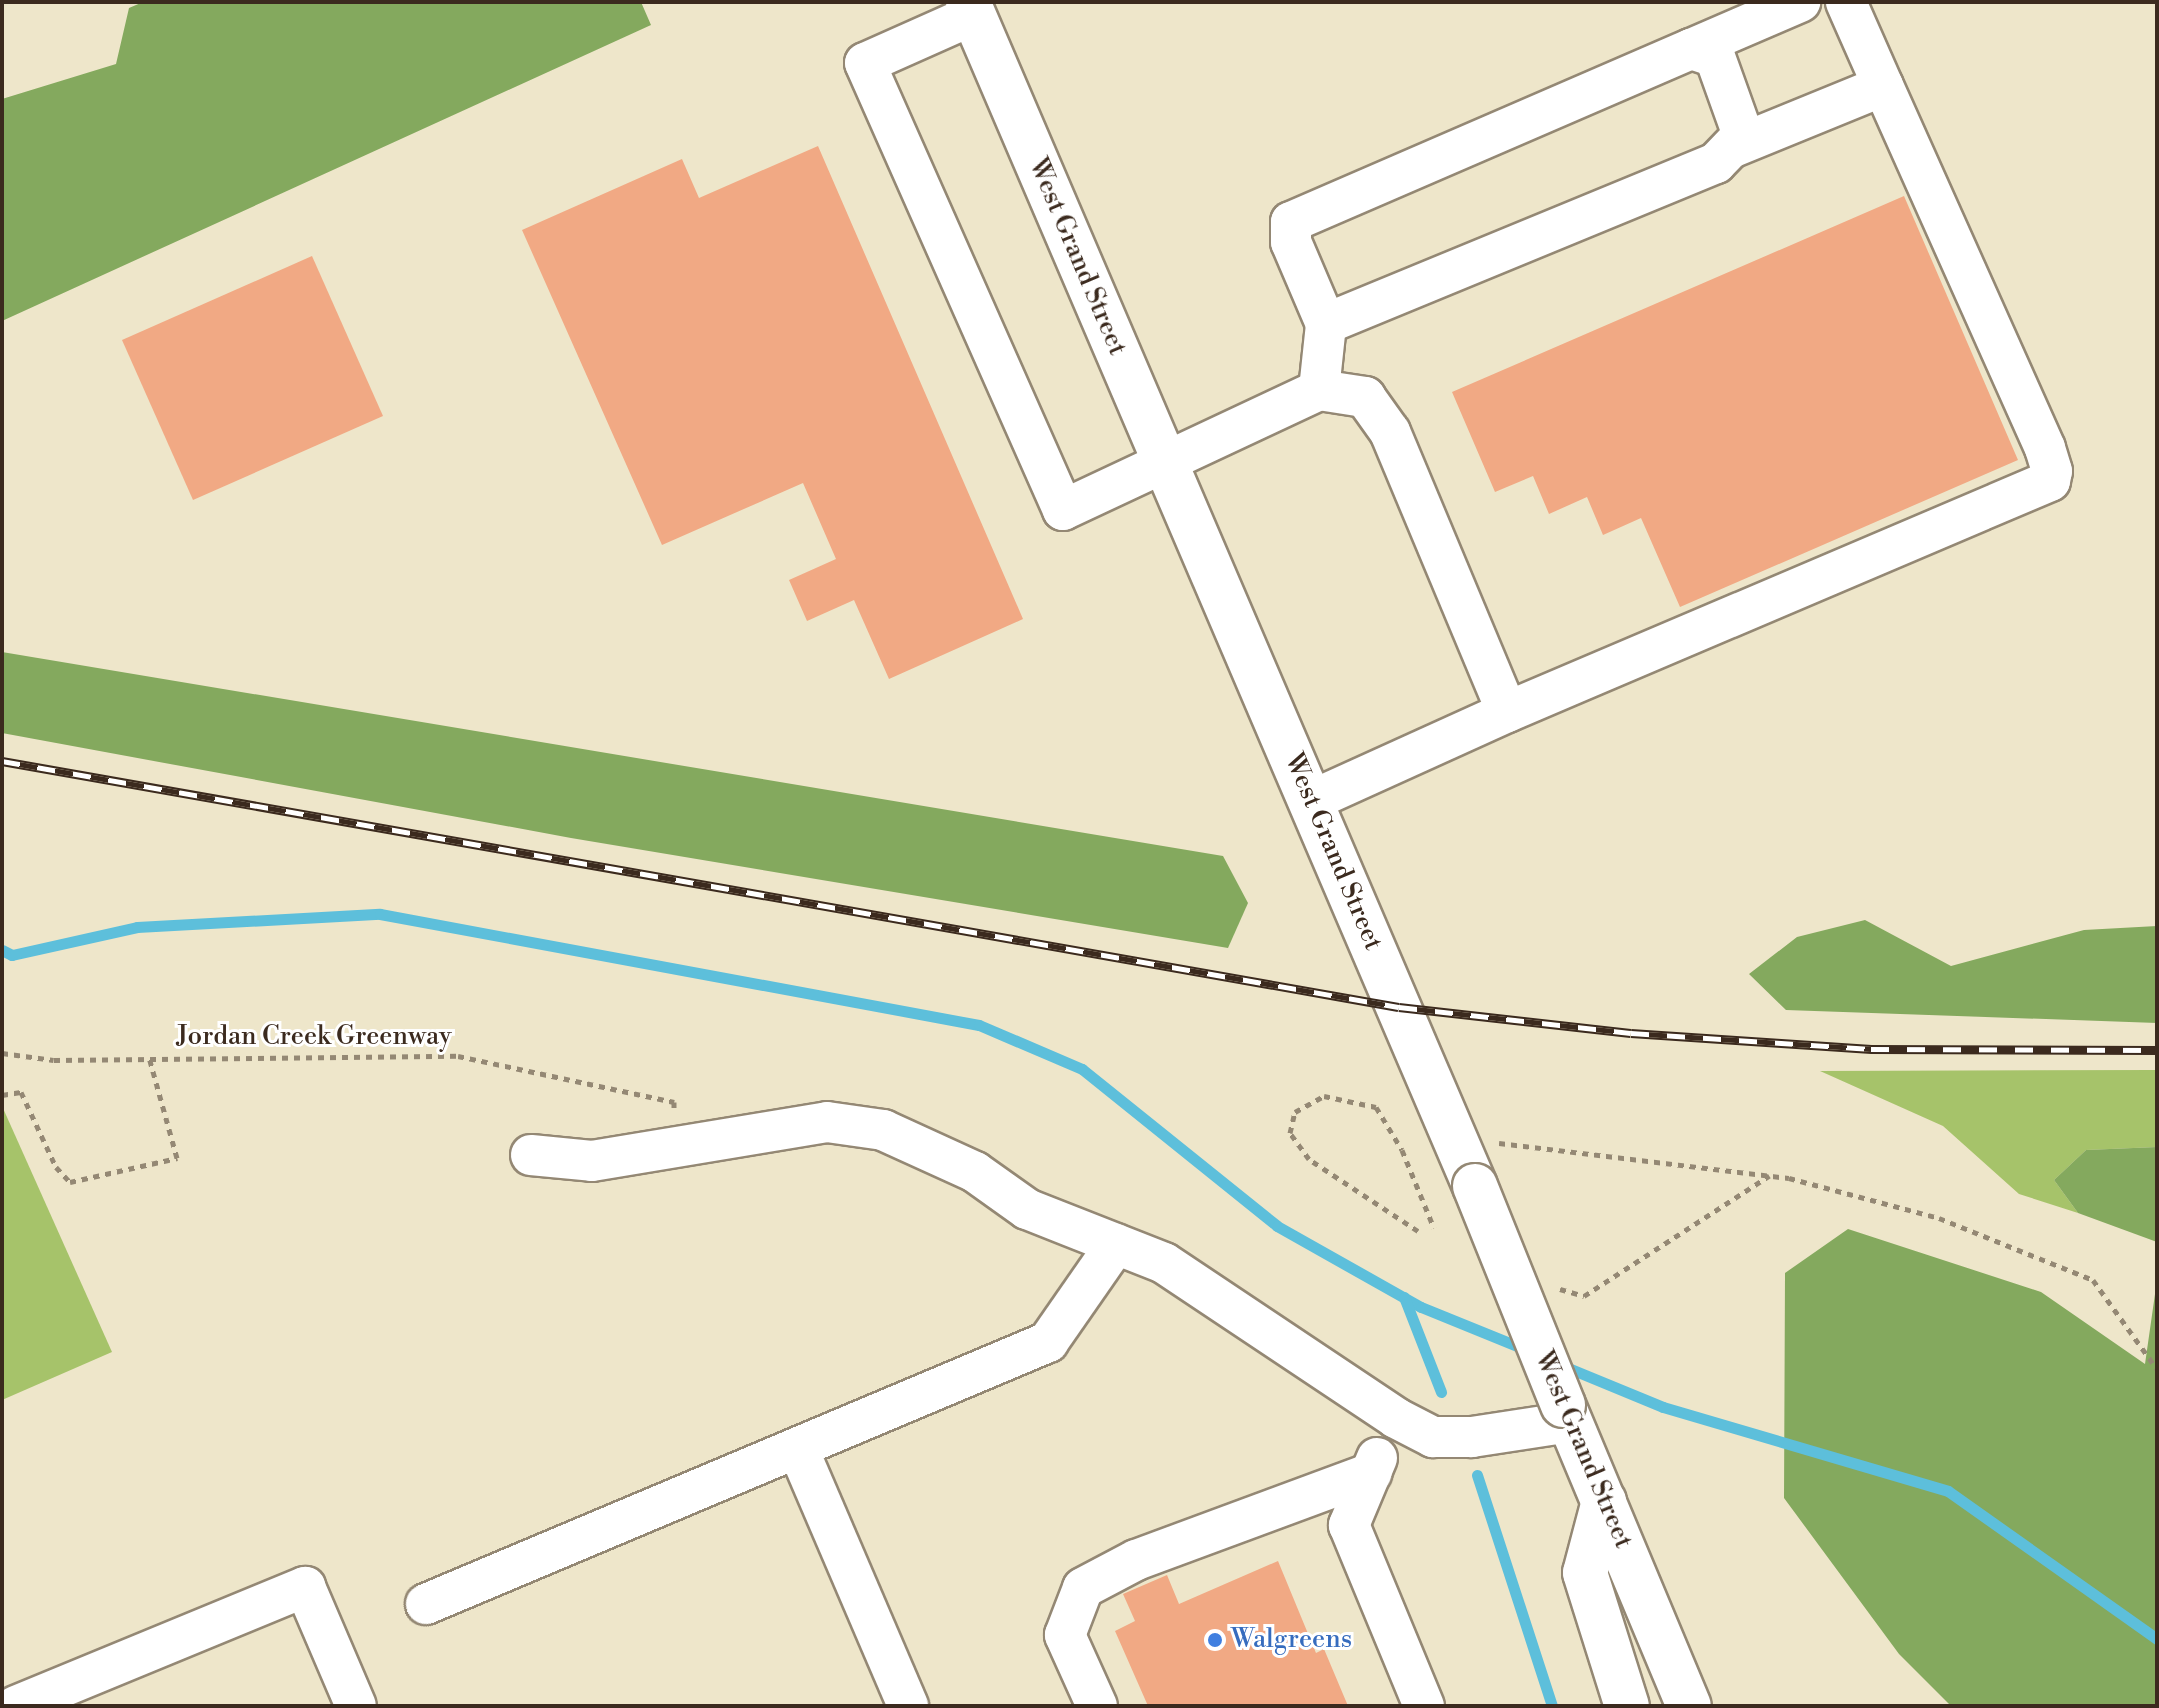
<!DOCTYPE html>
<style>
body{margin:0}
#map{position:relative;width:2159px;height:1708px;overflow:hidden;background:#eee6ca;font-family:"Libre Bodoni",serif}
div>[style]{position:absolute}
[style*='--x']{left:calc(var(--x)*1px);top:calc(var(--y)*1px);width:calc(var(--w)*1px);rotate:calc(var(--a)*1deg)}
.green>*{inset:0;background:#a6c36a}
.forest>*{inset:0;background:#84a95e}
.stream>*{height:11px;margin:-5.5px;padding:0 5.5px;transform-origin:5.5px;border-radius:5.5px;background:#5dbfdb}
.building>*{inset:0;background:#f1a984}
.path>*{height:5px;margin-top:-2.5px;transform-origin:0;background:repeating-linear-gradient(90deg,#948874 0 6px,transparent 0 12px)}
.roads{filter:drop-shadow(2px 0 #948874) drop-shadow(-2px 0 #948874) drop-shadow(0 2px #948874) drop-shadow(0 -2px #948874)}
.minor>*{height:40px;margin:-20px;padding:0 20px;transform-origin:20px;border-radius:20px;background:#fff}
.major>*{height:44px;margin:-22px;padding:0 22px;transform-origin:22px;border-radius:22px;background:#fff}
.rail>*{height:9px;margin-top:-4.5px;transform-origin:0;background:repeating-linear-gradient(90deg,#fff 0 18px,#3b2a1e 0 36px);box-sizing:border-box;border-block:2px solid #3b2a1e}
.bridges{filter:drop-shadow(2px 0 #948874) drop-shadow(-2px 0 #948874) drop-shadow(0 2px #948874) drop-shadow(0 -2px #948874)}
.major-bridge>*{height:44px;margin:-22px;padding:0 22px;transform-origin:22px;border-radius:22px;background:#fff}
.dots>*{width:22px;height:22px;translate:-50% -50%;box-sizing:border-box;border:4px solid #fff;border-radius:50%}
span{translate:-50% -50%;white-space:nowrap;text-align:center;line-height:1.15;-webkit-text-stroke:6px #fff;paint-order:stroke}
.street-label{font-size:26px;color:#3b2a1e}
.shop-label{font-size:26px;color:#366cbe}
.left{translate:0 -50%;text-align:left}
.frame{position:absolute;inset:0;border:4px solid #3b2a1e;pointer-events:none}
</style>
<div id="map">
<div class="green">
<div style="clip-path:polygon(2157px 1070px,2157px 1147px,2086px 1150px,2054px 1180px,2078px 1213px,2019px 1194px,1943px 1126px,1820px 1071px)"></div>
<div style="clip-path:polygon(2px 1106px,112px 1352px,2px 1400px)"></div>
</div>
<div class="forest">
<div style="clip-path:polygon(143px 2px,641px 2px,651px 25px,2px 321px,2px 99px,116px 64px,129px 8px)"></div>
<div style="clip-path:polygon(2px 652px,1223px 856px,1248px 903px,1228px 948px,571px 838px,2px 733px)"></div>
<div style="clip-path:polygon(1865px 920px,1951px 966px,2084px 930px,2157px 926px,2157px 1023px,1786px 1010px,1749px 974px,1797px 937px)"></div>
<div style="clip-path:polygon(2157px 1147px,2157px 1242px,2078px 1213px,2054px 1180px,2086px 1150px)"></div>
<div style="clip-path:polygon(1848px 1229px,2041px 1292px,2145px 1364px,2157px 1280px,2157px 1706px,1951px 1706px,1899px 1654px,1784px 1498px,1785px 1273px)"></div>
</div>
<div class="stream">
<div style="--x:2;--y:950;--w:11;--a:27"></div>
<div style="--x:12;--y:955;--w:128;--a:-12.6"></div>
<div style="--x:137;--y:927;--w:243;--a:-3.1"></div>
<div style="--x:380;--y:914;--w:609;--a:10.5"></div>
<div style="--x:979;--y:1025;--w:112;--a:23.1"></div>
<div style="--x:1082;--y:1069;--w:250;--a:38.8"></div>
<div style="--x:1277;--y:1226;--w:165;--a:29.4"></div>
<div style="--x:1421;--y:1307;--w:114;--a:22.1"></div>
<div style="--x:1404;--y:1297;--w:102;--a:68.7"></div>
<div style="--x:1561;--y:1365;--w:110;--a:22.4"></div>
<div style="--x:1663;--y:1407;--w:297;--a:16.4"></div>
<div style="--x:1948;--y:1491;--w:256;--a:35.3"></div>
<div style="--x:1477;--y:1475;--w:243;--a:72"></div>
</div>
<div class="building">
<div style="clip-path:polygon(818px 146px,1023px 619px,889px 679px,854px 600px,807px 621px,789px 580px,836px 559px,803px 483px,662px 545px,522px 230px,682px 159px,699px 198px)"></div>
<div style="clip-path:polygon(1904px 196px,2018px 460px,1680px 607px,1641px 518px,1603px 535px,1587px 497px,1549px 514px,1533px 476px,1495px 492px,1452px 392px)"></div>
<div style="clip-path:polygon(312px 256px,383px 416px,193px 500px,122px 340px)"></div>
<div style="clip-path:polygon(1278px 1561px,1316px 1653px,1324px 1649px,1348px 1706px,1148px 1706px,1115px 1631px,1135px 1621px,1123px 1594px,1167px 1575px,1179px 1604px)"></div>
</div>
<div class="path">
<div style="--x:2;--y:1053;--w:52;--a:7.7"></div>
<div style="--x:54;--y:1060;--w:404;--a:-0.6"></div>
<div style="--x:458;--y:1056;--w:221;--a:12"></div>
<div style="--x:674;--y:1102;--w:6;--a:90"></div>
<div style="--x:2;--y:1095;--w:19;--a:-9"></div>
<div style="--x:21;--y:1092;--w:83;--a:65"></div>
<div style="--x:56;--y:1167;--w:21;--a:47"></div>
<div style="--x:70;--y:1182;--w:110;--a:-12.6"></div>
<div style="--x:177;--y:1158;--w:105;--a:-105.5"></div>
<div style="--x:1499;--y:1143;--w:292;--a:6.9"></div>
<div style="--x:1789;--y:1178;--w:155;--a:14.9"></div>
<div style="--x:1939;--y:1218;--w:166;--a:21.9"></div>
<div style="--x:2093;--y:1280;--w:110;--a:54.3"></div>
<div style="--x:1418;--y:1231;--w:131;--a:-146.6"></div>
<div style="--x:1309;--y:1159;--w:32;--a:-126"></div>
<div style="--x:1290;--y:1133;--w:22;--a:-77"></div>
<div style="--x:1295;--y:1112;--w:33;--a:-29"></div>
<div style="--x:1324;--y:1096;--w:53;--a:11.9"></div>
<div style="--x:1376;--y:1107;--w:50;--a:58.8"></div>
<div style="--x:1402;--y:1150;--w:84;--a:67.7"></div>
<div style="--x:1560;--y:1289;--w:25;--a:16"></div>
<div style="--x:1584;--y:1296;--w:221;--a:-33"></div>
</div>
<div class="roads">
<div class="minor">
<div style="--x:973;--y:15;--w:118;--a:156"></div>
<div style="--x:865;--y:63;--w:489;--a:66.1"></div>
<div style="--x:1063;--y:510;--w:283;--a:-25.1"></div>
<div style="--x:1319;--y:390;--w:47;--a:8.7"></div>
<div style="--x:1365;--y:397;--w:43;--a:54.5"></div>
<div style="--x:1390;--y:432;--w:303;--a:67.3"></div>
<div style="--x:1507;--y:712;--w:215;--a:155.6"></div>
<div style="--x:1691;--y:49;--w:119;--a:-23.3"></div>
<div style="--x:1731;--y:148;--w:164;--a:-22.2"></div>
<div style="--x:1883;--y:86;--w:92;--a:-113.8"></div>
<div style="--x:1319;--y:390;--w:66;--a:-83.9"></div>
<div style="--x:1326;--y:324;--w:89;--a:-113.1"></div>
<div style="--x:1291;--y:242;--w:20;--a:-90"></div>
<div style="--x:1291;--y:222;--w:436;--a:-23.4"></div>
<div style="--x:1691;--y:49;--w:25;--a:18"></div>
<div style="--x:1715;--y:57;--w:83;--a:70.3"></div>
<div style="--x:1743;--y:135;--w:39;--a:134"></div>
<div style="--x:1716;--y:163;--w:422;--a:157.6"></div>
<div style="--x:1507;--y:712;--w:590;--a:-23.05"></div>
<div style="--x:2050;--y:481;--w:10;--a:-79"></div>
<div style="--x:2052;--y:471;--w:24;--a:-107"></div>
<div style="--x:2045;--y:448;--w:397;--a:-114.1"></div>
<div style="--x:531;--y:1155;--w:61;--a:5.6"></div>
<div style="--x:592;--y:1161;--w:238;--a:-9.4"></div>
<div style="--x:827;--y:1122;--w:57;--a:8.1"></div>
<div style="--x:883;--y:1130;--w:101;--a:24.5"></div>
<div style="--x:975;--y:1172;--w:64;--a:35.4"></div>
<div style="--x:1027;--y:1209;--w:147;--a:21.5"></div>
<div style="--x:1164;--y:1263;--w:279;--a:33.7"></div>
<div style="--x:1396;--y:1418;--w:42;--a:27.2"></div>
<div style="--x:1433;--y:1437;--w:39;--a:0"></div>
<div style="--x:1472;--y:1437;--w:99;--a:-8.7"></div>
<div style="--x:798;--y:1449;--w:280;--a:66.8"></div>
<div style="--x:1377;--y:1458;--w:73;--a:112.7"></div>
<div style="--x:1349;--y:1525;--w:196;--a:67.5"></div>
<div style="--x:426;--y:1604;--w:675;--a:-22.84"></div>
<div style="--x:1048;--y:1342;--w:119;--a:-55.2"></div>
<div style="--x:16;--y:1706;--w:313;--a:-22.4"></div>
<div style="--x:305;--y:1587;--w:129;--a:66.8"></div>
<div style="--x:1097;--y:1706;--w:78;--a:-114.3"></div>
<div style="--x:1065;--y:1635;--w:50;--a:-69"></div>
<div style="--x:1083;--y:1588;--w:60;--a:-27.8"></div>
<div style="--x:1136;--y:1560;--w:251;--a:-20.3"></div>
</div>
<div class="major">
<div style="--x:968;--y:2;--w:1288;--a:66.82"></div>
<div style="--x:1563;--y:1405;--w:326;--a:67.3"></div>
<div style="--x:1604;--y:1501;--w:74;--a:104.8"></div>
<div style="--x:1585;--y:1573;--w:139;--a:72.5"></div>
</div>
</div>
<div class="rail">
<div style="--x:2;--y:761;--w:1418;--a:9.99"></div>
<div style="--x:1399;--y:1007;--w:233;--a:6.4"></div>
<div style="--x:1631;--y:1033;--w:241;--a:3.8"></div>
<div style="--x:1871;--y:1049;--w:286;--a:0.2"></div>
</div>
<div class="bridges">
<div class="major-bridge">
<div style="--x:1475;--y:1186;--w:236;--a:68.1"></div>
</div>
</div>
<div class="dots">
<div style="left:1215px;top:1640px;background:#3f7fe0"></div>
</div>
<div class="street-label">
<span style="left:1077px;top:257px;rotate:67deg">West Grand Street</span>
<span style="left:1333px;top:852px;rotate:67deg">West Grand Street</span>
<span style="left:314px;top:1037px">Jordan Creek Greenway</span>
<span style="left:1583px;top:1450px;rotate:67deg">West Grand Street</span>
</div>
<div class="shop-label">
<span class="left" style="left:1231px;top:1640px">Walgreens</span>
</div>
<div class="frame"></div>
</div>
